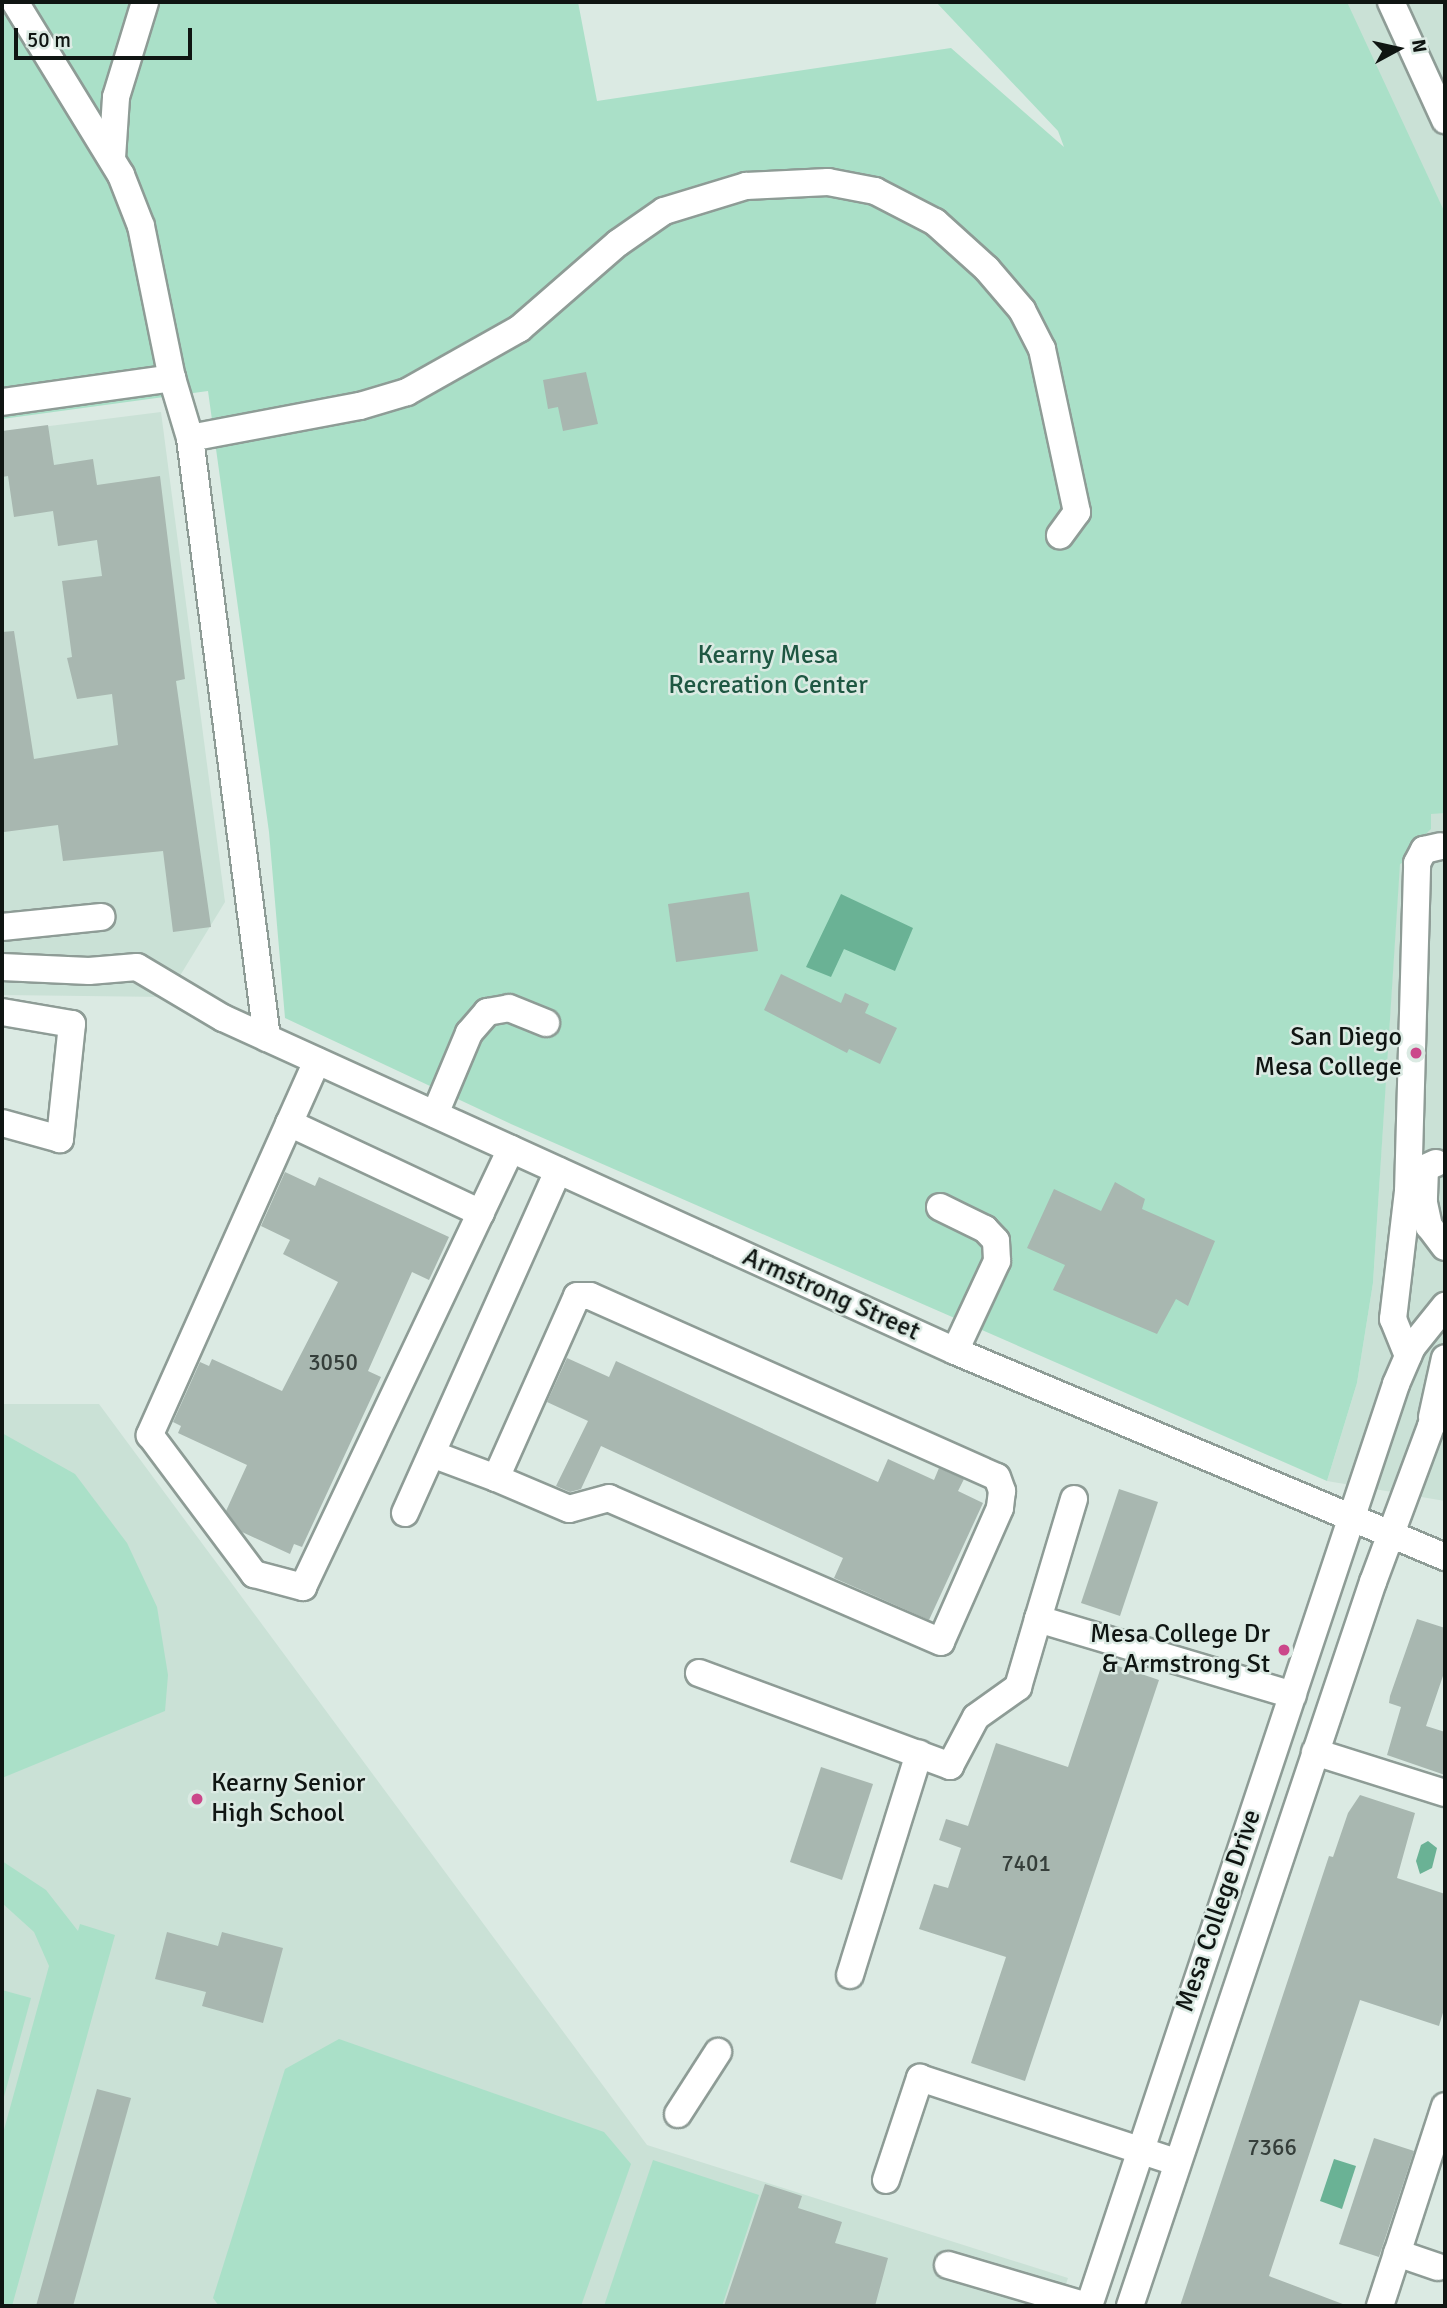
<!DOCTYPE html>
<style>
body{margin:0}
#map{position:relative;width:1447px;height:2308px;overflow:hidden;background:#dbeae3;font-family:Signika,sans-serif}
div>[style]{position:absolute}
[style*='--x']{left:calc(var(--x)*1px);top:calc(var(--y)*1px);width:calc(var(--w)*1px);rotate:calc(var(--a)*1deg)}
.built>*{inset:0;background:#cae1d6}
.green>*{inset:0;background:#aae0c8}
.water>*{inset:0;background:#6ab295}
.building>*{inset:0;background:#a8b7b0}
.roads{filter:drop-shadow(2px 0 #8e9c96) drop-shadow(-2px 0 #8e9c96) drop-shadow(0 2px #8e9c96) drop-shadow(0 -2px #8e9c96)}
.minor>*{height:26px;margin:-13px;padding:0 13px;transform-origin:13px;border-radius:13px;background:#fff}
.dots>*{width:19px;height:19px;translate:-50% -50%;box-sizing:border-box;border:4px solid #dbeae3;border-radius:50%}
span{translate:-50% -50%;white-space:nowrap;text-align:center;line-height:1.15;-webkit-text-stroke:5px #dbeae3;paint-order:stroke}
.number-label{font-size:23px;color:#353e3a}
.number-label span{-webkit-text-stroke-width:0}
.park-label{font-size:26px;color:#1e5742}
.poi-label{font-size:26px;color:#0f1512}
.right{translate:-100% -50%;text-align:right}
.left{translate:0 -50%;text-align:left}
.street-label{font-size:26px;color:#0f1512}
.frame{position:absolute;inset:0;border:4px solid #0f1512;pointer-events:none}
.north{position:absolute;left:1363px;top:14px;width:70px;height:70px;-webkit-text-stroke:5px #dbeae3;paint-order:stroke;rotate:82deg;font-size:19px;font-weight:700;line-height:28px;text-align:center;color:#0f1512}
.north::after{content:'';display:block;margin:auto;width:24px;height:32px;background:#0f1512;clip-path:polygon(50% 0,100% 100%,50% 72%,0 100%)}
.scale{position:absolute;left:14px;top:28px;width:178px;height:32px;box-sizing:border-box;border:4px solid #0f1512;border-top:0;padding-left:9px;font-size:21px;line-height:24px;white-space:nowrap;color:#0f1512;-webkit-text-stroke:5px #dbeae3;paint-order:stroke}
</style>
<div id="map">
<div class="built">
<div style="clip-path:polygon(1322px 2px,1445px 2px,1445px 264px)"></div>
<div style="clip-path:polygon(161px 412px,225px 902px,167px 997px,2px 995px,2px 432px)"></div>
<div style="clip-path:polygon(1445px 802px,1445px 1501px,1327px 1481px,1357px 1383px,1373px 1283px,1402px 823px)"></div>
<div style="clip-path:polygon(2px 1404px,99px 1404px,647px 2145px,1068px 2278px,1059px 2306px,2px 2306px)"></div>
</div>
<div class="green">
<div style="clip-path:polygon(2px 2px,578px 2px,597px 101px,951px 48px,1064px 147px,1058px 131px,936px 2px,1347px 2px,1445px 213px,1445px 813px,1431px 814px,1431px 829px,1415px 844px,1413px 858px,1400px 864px,1373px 1283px,1357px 1383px,1327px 1481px,511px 1124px,285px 1018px,269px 832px,208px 391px,2px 419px)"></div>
<div style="clip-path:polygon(2px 1433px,75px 1474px,127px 1543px,157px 1607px,168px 1675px,165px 1711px,2px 1778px)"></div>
<div style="clip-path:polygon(2px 1861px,46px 1890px,78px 1931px,80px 1924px,115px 1935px,12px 2306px,2px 2306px,2px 2137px,49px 1966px,34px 1932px,2px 1903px)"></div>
<div style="clip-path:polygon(2px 1990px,31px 1998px,2px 2104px)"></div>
<div style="clip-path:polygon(339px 2039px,604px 2132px,631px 2164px,581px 2306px,219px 2306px,213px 2298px,285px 2069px)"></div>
<div style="clip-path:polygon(653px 2160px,759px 2195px,722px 2306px,604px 2306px)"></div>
</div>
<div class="water">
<div style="clip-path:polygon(841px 894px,913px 928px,895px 971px,844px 949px,831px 977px,806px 967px)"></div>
<div style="clip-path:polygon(1428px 1841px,1437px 1848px,1432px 1868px,1420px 1874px,1416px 1861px,1421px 1845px)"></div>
<div style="clip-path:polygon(1334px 2159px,1356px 2166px,1342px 2209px,1320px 2201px)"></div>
</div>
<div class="building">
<div style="clip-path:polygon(586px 372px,598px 424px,563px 431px,558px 407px,548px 409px,543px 380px)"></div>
<div style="clip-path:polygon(48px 425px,54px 465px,93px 459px,97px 485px,160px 476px,185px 679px,176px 681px,211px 927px,173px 932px,163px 851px,63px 861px,58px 825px,4px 832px,2px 632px,14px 631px,34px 759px,118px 745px,112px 694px,77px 699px,67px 658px,72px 657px,62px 581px,102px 576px,97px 540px,58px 546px,53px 511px,14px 517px,8px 476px,2px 477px,2px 431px)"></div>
<div style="clip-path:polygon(749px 892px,758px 951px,676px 962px,668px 904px)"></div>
<div style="clip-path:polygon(781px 974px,841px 1003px,845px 993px,869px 1004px,865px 1013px,897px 1028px,880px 1064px,849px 1049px,847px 1053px,764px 1010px)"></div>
<div style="clip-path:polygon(285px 1172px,315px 1186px,319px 1177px,449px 1237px,429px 1280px,412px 1272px,368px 1371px,381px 1377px,302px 1547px,294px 1544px,290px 1554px,242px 1532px,226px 1511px,247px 1465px,178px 1433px,181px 1426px,173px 1422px,200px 1362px,209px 1366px,212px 1359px,282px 1391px,338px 1282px,283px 1254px,290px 1240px,261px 1226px)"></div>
<div style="clip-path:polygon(1115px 1182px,1145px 1199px,1142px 1209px,1215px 1241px,1188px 1306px,1176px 1299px,1157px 1334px,1053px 1290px,1065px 1265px,1027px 1248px,1054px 1189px,1101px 1211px)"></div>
<div style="clip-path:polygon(567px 1358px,609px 1377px,616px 1361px,878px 1482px,888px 1459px,934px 1480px,939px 1468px,964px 1479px,958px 1491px,983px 1503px,929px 1620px,834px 1578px,843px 1558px,601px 1446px,581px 1489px,570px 1492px,556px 1486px,588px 1421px,547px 1402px)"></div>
<div style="clip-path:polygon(1119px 1489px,1158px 1502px,1120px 1616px,1081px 1603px)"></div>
<div style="clip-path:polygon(1417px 1619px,1445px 1628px,1445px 1670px,1426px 1726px,1445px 1732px,1445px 1775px,1387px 1755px,1401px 1707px,1389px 1703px,1390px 1696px)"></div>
<div style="clip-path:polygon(1103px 1661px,1159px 1680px,1025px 2081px,971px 2063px,1006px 1957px,919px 1929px,934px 1884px,948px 1888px,961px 1848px,939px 1840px,946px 1819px,968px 1826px,996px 1743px,1068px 1767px)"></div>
<div style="clip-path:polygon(821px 1767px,873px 1784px,842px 1880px,790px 1862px)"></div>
<div style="clip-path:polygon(1360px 1795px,1415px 1813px,1397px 1878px,1445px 1894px,1445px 2006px,1439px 2026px,1360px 2000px,1269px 2276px,1348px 2306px,1180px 2306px,1329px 1856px,1333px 1857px,1348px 1813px)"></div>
<div style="clip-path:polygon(167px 1932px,218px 1946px,222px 1932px,283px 1948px,263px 2023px,202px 2006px,206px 1992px,155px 1979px)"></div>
<div style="clip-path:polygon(97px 2089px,131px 2098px,73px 2306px,36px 2306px)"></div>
<div style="clip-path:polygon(1374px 2138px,1414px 2151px,1379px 2257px,1339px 2244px)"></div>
<div style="clip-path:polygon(765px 2184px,802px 2196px,798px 2208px,842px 2222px,835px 2243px,888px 2258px,875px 2306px,724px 2306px)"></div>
</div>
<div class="roads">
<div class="minor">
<div style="--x:15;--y:2;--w:203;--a:58.5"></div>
<div style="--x:121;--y:175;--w:55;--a:68.6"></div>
<div style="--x:141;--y:226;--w:155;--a:78.5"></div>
<div style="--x:1391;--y:2;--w:130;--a:65.4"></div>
<div style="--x:112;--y:158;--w:61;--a:-86.2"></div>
<div style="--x:116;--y:97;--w:99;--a:-73"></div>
<div style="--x:2;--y:402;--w:172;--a:-8"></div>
<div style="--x:172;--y:378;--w:63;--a:73.3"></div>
<div style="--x:190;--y:438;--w:605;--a:82.69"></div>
<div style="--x:190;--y:438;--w:173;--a:-10.7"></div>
<div style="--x:360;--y:406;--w:49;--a:-16.6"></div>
<div style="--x:407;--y:392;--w:129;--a:-29.4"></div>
<div style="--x:519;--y:329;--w:131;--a:-41"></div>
<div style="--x:618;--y:243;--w:56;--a:-34.8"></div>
<div style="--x:664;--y:211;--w:86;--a:-17"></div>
<div style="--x:746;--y:186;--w:82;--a:-2.8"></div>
<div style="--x:828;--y:182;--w:48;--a:10.8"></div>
<div style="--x:875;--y:191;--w:68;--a:27.3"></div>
<div style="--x:935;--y:222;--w:70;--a:42.1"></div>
<div style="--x:987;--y:269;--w:54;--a:49.5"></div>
<div style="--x:1022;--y:310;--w:44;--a:62.9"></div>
<div style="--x:1042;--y:349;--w:167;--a:77.9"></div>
<div style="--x:1077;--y:512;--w:29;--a:126"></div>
<div style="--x:2;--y:927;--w:100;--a:-5.8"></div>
<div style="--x:2;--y:967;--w:87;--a:2.6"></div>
<div style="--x:89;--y:971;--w:48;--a:-4.8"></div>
<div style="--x:137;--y:967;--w:100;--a:30.7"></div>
<div style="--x:223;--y:1018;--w:804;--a:24.46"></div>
<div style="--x:955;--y:1351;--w:532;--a:22.8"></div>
<div style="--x:2;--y:1012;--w:71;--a:9.7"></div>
<div style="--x:72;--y:1024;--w:116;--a:96"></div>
<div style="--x:60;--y:1139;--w:60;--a:-164.6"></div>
<div style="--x:317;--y:1061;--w:410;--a:114.1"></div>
<div style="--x:150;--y:1435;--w:174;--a:53.2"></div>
<div style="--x:254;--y:1574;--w:51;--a:14.9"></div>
<div style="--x:303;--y:1587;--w:485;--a:-64.6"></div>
<div style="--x:435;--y:1114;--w:88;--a:-67.2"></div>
<div style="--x:469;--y:1033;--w:28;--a:-49"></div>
<div style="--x:487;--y:1012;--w:22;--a:-10"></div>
<div style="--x:509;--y:1008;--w:40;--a:22"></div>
<div style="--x:289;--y:1123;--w:212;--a:25.1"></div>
<div style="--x:1436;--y:1163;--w:12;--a:156"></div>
<div style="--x:1425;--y:1168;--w:35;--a:92"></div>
<div style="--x:1424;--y:1203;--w:24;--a:78"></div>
<div style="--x:1429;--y:1226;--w:26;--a:53"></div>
<div style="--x:940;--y:1207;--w:50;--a:26.1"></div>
<div style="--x:985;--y:1229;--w:16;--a:47"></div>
<div style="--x:996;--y:1241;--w:20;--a:87"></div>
<div style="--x:997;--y:1261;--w:99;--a:115"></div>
<div style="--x:1408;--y:1356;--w:40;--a:-112"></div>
<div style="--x:1393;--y:1319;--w:128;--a:-83.3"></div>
<div style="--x:1408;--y:1192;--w:329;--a:-88.4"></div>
<div style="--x:1417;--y:863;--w:15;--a:-62"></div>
<div style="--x:1424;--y:850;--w:17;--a:-13"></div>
<div style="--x:1432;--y:1417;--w:60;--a:-77.6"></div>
<div style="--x:432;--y:1454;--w:68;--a:20.6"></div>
<div style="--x:496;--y:1478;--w:199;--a:-66"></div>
<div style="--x:577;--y:1296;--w:13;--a:0"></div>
<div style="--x:590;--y:1296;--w:445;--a:24"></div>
<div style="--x:997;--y:1477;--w:15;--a:70"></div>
<div style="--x:1002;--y:1491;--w:17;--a:97"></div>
<div style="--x:1000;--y:1508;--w:146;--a:113.8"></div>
<div style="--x:941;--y:1642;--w:362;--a:-156.6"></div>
<div style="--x:609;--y:1498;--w:41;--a:164.6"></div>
<div style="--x:569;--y:1509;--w:79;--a:-157"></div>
<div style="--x:1074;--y:1499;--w:125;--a:106.7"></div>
<div style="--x:1038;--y:1619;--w:266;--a:16.6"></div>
<div style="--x:405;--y:1513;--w:375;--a:-65.9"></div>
<div style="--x:699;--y:1673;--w:268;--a:20.3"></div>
<div style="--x:950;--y:1766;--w:55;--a:-62"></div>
<div style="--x:976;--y:1717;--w:52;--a:-35.5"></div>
<div style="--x:1018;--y:1687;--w:71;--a:-73.6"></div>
<div style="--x:1315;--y:1752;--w:136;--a:17.5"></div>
<div style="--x:850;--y:1975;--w:232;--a:-72.7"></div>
<div style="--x:678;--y:2114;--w:74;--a:-57.2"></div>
<div style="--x:886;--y:2180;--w:108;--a:-71.6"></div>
<div style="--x:920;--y:2078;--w:268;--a:18.2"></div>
<div style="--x:1397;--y:2253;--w:43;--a:18.9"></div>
<div style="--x:948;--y:2265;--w:145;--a:16.4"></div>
<div style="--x:1089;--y:2306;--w:972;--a:-71.58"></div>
<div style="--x:1396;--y:1384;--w:40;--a:-66.6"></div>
<div style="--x:1412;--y:1347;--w:53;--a:-51.2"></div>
<div style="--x:1130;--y:2306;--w:764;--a:-71.45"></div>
<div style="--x:1373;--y:1582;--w:166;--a:-69.6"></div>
<div style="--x:1431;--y:1426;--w:30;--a:-62"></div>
<div style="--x:1380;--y:2306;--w:210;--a:-72"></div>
</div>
</div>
<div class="dots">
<div style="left:1416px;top:1053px;background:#cb478a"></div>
<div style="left:1284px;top:1650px;background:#cb478a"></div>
<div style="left:197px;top:1799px;background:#cb478a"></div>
</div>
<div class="number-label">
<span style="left:333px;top:1363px">3050</span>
<span style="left:1026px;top:1864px">7401</span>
<span style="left:1272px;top:2148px">7366</span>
</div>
<div class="park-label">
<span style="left:768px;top:671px">Kearny Mesa<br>Recreation Center</span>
</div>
<div class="poi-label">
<span class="right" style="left:1402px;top:1053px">San Diego<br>Mesa College</span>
<span class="right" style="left:1270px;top:1650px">Mesa College Dr<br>&amp; Armstrong St</span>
<span class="left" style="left:211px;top:1799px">Kearny Senior<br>High School</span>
</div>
<div class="street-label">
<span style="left:831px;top:1295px;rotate:24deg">Armstrong Street</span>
<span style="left:1219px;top:1911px;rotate:-71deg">Mesa College Drive</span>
</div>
<div class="frame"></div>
<div class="north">N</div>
<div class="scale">50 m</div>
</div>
